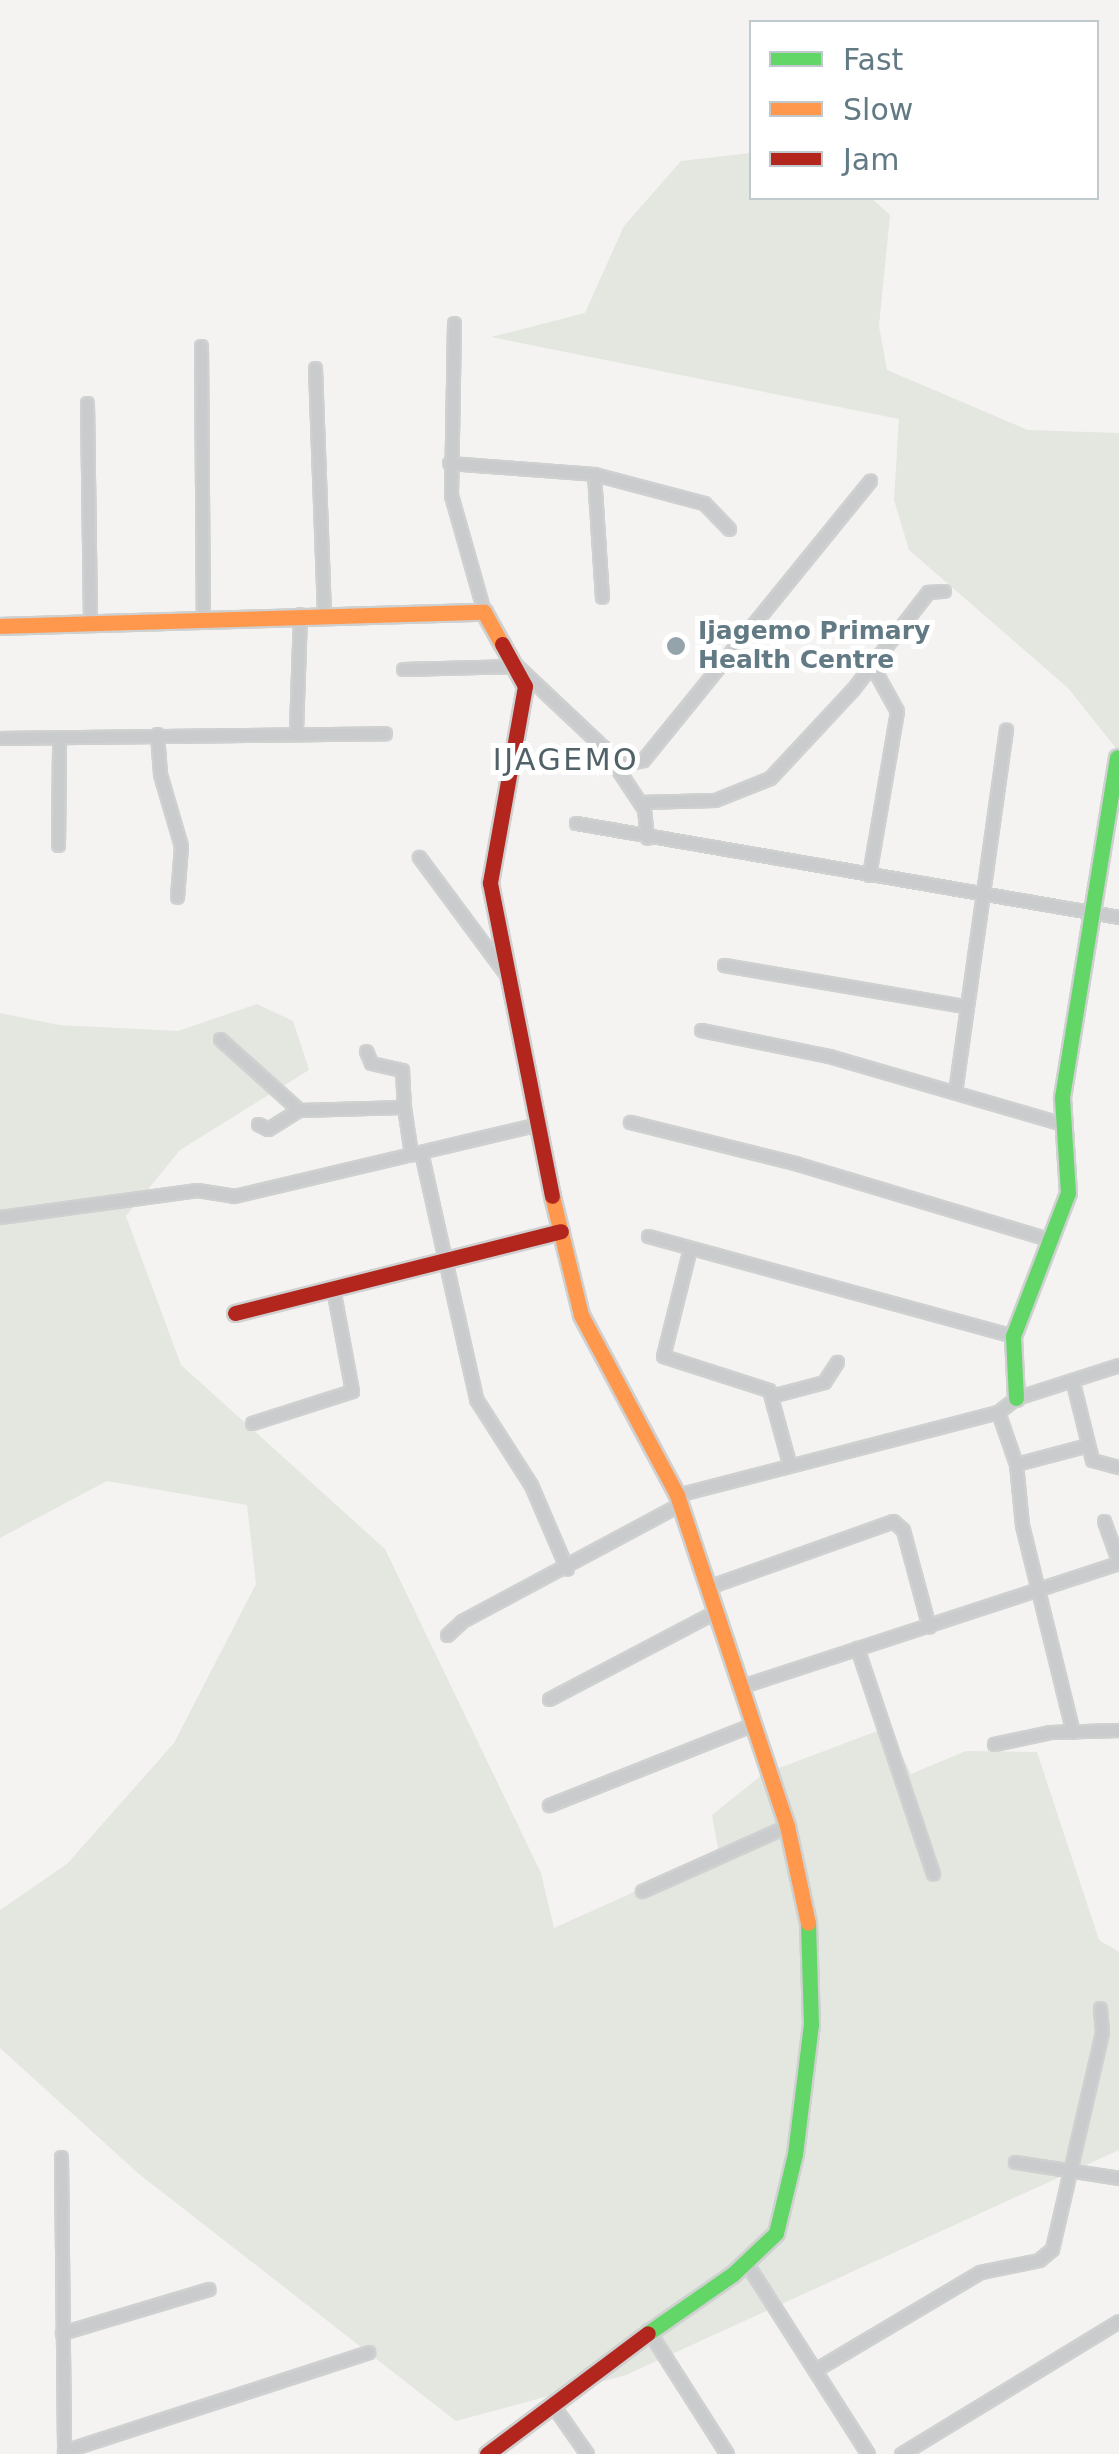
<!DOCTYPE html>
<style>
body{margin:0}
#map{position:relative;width:1119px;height:2454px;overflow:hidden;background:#f4f3f2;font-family:"DejaVu Sans",sans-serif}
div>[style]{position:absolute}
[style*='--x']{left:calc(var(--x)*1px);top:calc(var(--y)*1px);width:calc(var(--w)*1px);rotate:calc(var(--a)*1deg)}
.green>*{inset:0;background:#e4e6e0}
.roads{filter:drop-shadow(2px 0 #cfd1d1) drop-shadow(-2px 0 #cfd1d1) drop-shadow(0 2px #cfd1d1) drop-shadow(0 -2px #cfd1d1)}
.street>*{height:11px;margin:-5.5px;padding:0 5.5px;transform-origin:5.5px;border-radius:5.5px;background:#cacbcc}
.fast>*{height:15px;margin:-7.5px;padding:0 7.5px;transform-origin:7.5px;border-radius:7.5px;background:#63d668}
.slow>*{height:15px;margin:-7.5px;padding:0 7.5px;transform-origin:7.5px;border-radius:7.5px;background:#ff974d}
.jam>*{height:15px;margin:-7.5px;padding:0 7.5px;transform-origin:7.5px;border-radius:7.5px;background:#b3261e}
.dots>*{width:28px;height:28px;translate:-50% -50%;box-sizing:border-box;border:5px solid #fff;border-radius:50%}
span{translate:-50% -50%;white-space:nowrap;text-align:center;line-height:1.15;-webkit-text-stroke:10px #fff;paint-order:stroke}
.poi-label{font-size:25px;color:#627a84;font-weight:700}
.left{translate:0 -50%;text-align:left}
.quarter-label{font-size:30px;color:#506268;letter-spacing:2.5px}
.legend{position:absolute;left:749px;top:20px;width:350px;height:180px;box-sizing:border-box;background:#fff;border:2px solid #c0cace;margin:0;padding:12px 18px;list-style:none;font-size:30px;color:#627a84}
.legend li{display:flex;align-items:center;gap:20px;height:50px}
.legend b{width:50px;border:2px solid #c0cace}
</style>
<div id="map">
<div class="green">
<div style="clip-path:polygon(751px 153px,752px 198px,871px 198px,890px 215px,879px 326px,887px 370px,1028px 430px,1119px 433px,1119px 752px,1068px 688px,909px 550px,894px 500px,899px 419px,491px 337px,585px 313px,624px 226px,681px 161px)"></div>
<div style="clip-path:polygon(257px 1004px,293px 1021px,309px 1070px,180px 1150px,126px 1216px,181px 1365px,385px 1549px,541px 1873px,554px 1928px,719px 1854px,712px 1815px,763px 1774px,888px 1727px,911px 1774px,966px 1751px,1037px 1752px,1099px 1940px,1119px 1952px,1119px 2150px,626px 2375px,456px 2421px,139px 2174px,0 2048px,0 1910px,67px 1864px,174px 1743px,256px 1584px,247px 1505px,107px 1481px,0 1538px,0 1013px,59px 1025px,178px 1031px)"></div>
</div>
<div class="roads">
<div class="street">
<div style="--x:454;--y:323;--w:172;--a:91"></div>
<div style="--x:451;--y:495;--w:122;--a:74.2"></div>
<div style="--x:201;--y:346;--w:271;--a:89.6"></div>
<div style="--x:315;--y:368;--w:246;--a:87.9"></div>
<div style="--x:87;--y:403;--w:216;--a:89.2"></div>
<div style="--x:449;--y:463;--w:145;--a:4.3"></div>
<div style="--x:594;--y:474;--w:114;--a:14.8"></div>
<div style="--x:704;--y:503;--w:36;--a:46"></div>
<div style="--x:594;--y:474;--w:123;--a:86.3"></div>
<div style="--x:403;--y:669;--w:114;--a:-1.5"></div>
<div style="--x:517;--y:666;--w:118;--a:43.3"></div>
<div style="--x:603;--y:747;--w:74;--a:56.5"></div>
<div style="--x:644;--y:809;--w:29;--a:84"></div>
<div style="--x:296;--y:730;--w:116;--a:-88"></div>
<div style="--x:157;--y:734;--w:40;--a:85.7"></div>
<div style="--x:160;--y:774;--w:75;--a:73.7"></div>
<div style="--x:181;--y:846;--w:51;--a:94.5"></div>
<div style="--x:0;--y:738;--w:385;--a:-0.7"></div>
<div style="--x:616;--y:765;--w:27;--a:-10"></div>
<div style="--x:643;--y:760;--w:360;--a:-50.9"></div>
<div style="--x:640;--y:802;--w:75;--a:-1.5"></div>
<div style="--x:715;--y:800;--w:59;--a:-21.8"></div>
<div style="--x:770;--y:778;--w:122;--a:-47"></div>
<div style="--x:853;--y:689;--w:123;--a:-52.3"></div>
<div style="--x:928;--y:592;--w:16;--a:-4"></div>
<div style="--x:576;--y:823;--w:551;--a:9.82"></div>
<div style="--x:58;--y:845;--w:104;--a:-89.4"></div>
<div style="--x:419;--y:857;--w:141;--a:53.4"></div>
<div style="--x:869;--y:875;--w:166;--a:-80.3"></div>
<div style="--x:897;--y:711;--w:56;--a:-118.9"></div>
<div style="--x:724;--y:965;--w:244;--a:9.7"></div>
<div style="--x:701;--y:1030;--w:131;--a:11.5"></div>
<div style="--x:829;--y:1056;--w:240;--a:16.2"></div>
<div style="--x:220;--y:1039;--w:106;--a:41.9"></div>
<div style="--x:299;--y:1110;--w:105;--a:-1.6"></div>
<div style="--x:404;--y:1107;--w:48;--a:81.5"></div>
<div style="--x:366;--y:1051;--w:13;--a:67"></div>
<div style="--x:371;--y:1063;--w:32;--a:13"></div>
<div style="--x:402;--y:1070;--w:37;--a:87"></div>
<div style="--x:955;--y:1092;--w:366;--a:-82"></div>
<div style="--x:630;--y:1122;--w:170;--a:14"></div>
<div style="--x:795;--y:1163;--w:264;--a:16.7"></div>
<div style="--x:258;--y:1124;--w:11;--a:27"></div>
<div style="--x:268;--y:1129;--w:36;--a:-32"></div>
<div style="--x:421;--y:1152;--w:253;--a:77.4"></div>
<div style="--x:476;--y:1399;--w:102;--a:57.4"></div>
<div style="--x:531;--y:1485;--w:91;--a:66.8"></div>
<div style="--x:0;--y:1217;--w:199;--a:-7.8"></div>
<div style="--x:197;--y:1190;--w:37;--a:9"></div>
<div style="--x:234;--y:1196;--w:308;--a:-13.3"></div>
<div style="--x:648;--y:1236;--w:378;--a:15.3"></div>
<div style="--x:690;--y:1248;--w:111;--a:104"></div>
<div style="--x:663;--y:1356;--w:111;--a:17.8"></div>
<div style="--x:769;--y:1390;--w:76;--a:74.7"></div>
<div style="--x:1073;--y:1383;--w:79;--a:76.1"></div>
<div style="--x:1092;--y:1460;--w:28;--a:15"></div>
<div style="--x:771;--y:1396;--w:55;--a:-14.8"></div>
<div style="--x:824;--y:1382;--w:24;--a:-57"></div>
<div style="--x:998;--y:1412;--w:55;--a:70.9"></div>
<div style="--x:1016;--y:1464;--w:61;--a:84.4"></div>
<div style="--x:1022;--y:1525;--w:213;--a:76.2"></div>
<div style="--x:252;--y:1423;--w:105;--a:-17.7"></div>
<div style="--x:352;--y:1391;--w:105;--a:-100.5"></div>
<div style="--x:1016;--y:1464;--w:74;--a:-14.8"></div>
<div style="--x:677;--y:1495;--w:332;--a:-14.5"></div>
<div style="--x:998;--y:1412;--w:23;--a:-38"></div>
<div style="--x:1016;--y:1398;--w:108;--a:-17.8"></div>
<div style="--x:1104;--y:1521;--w:45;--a:70.3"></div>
<div style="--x:708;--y:1587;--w:196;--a:-19.6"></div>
<div style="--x:893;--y:1521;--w:13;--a:42"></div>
<div style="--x:903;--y:1530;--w:100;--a:75"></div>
<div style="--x:447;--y:1635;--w:21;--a:-43"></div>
<div style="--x:462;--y:1621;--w:247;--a:-28.2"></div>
<div style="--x:857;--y:1648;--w:238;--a:71.4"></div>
<div style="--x:739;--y:1687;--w:400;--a:-18.1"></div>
<div style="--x:549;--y:1699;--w:187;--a:-27.7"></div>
<div style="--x:994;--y:1744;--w:57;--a:-12.1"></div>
<div style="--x:1050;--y:1732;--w:69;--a:-1.7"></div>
<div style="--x:549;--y:1805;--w:217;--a:-21.6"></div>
<div style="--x:642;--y:1891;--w:159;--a:-24.1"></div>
<div style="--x:61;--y:2157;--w:297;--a:89.4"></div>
<div style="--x:1015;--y:2162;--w:105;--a:8.7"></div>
<div style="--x:747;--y:2264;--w:225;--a:57.5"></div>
<div style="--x:648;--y:2330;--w:147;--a:57.5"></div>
<div style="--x:62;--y:2333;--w:153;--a:-16.7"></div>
<div style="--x:815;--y:2370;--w:192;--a:-30.7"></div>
<div style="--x:980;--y:2272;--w:60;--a:-11.5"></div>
<div style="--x:1039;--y:2260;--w:17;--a:-40"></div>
<div style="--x:1052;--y:2249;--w:223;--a:-77"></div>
<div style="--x:1102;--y:2032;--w:24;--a:-95"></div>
<div style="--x:552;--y:2404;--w:61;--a:55"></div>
<div style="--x:64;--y:2451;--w:320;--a:-18"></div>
<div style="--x:901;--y:2454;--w:255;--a:-31.4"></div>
</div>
<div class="fast">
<div style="--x:1016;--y:1398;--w:62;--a:-92.8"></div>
<div style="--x:1013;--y:1336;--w:153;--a:-69"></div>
<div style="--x:1068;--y:1193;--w:96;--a:-93.6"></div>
<div style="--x:1062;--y:1097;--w:344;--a:-80.8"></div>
<div style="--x:648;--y:2333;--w:103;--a:-34.8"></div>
<div style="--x:733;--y:2274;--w:59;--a:-43.6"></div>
<div style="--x:776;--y:2233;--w:81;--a:-76.5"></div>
<div style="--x:795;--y:2154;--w:131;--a:-83"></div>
<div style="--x:811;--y:2024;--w:101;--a:-91.7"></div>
</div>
<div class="slow">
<div style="--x:0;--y:626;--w:484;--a:-1.7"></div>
<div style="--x:484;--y:612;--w:37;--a:61"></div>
<div style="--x:552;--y:1196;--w:122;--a:76.3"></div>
<div style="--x:581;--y:1315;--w:204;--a:61.9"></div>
<div style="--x:677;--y:1495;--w:349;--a:71.6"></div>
<div style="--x:787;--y:1826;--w:99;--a:77.8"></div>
</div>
<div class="jam">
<div style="--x:502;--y:644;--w:48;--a:61.3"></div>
<div style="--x:525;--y:686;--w:200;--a:100.1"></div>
<div style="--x:490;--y:883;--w:319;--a:78.8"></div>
<div style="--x:235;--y:1313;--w:336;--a:-14.1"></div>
<div style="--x:487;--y:2454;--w:201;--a:-36.9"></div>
</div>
</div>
<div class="dots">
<div style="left:676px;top:646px;background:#95a4aa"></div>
</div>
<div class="poi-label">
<span class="left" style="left:698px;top:646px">Ijagemo Primary<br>Health Centre</span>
</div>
<div class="quarter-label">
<span style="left:566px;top:760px">IJAGEMO</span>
</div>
<ul class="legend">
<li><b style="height:12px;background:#63d668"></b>Fast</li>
<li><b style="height:12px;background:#ff974d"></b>Slow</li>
<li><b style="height:12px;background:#b3261e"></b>Jam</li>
</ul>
</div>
